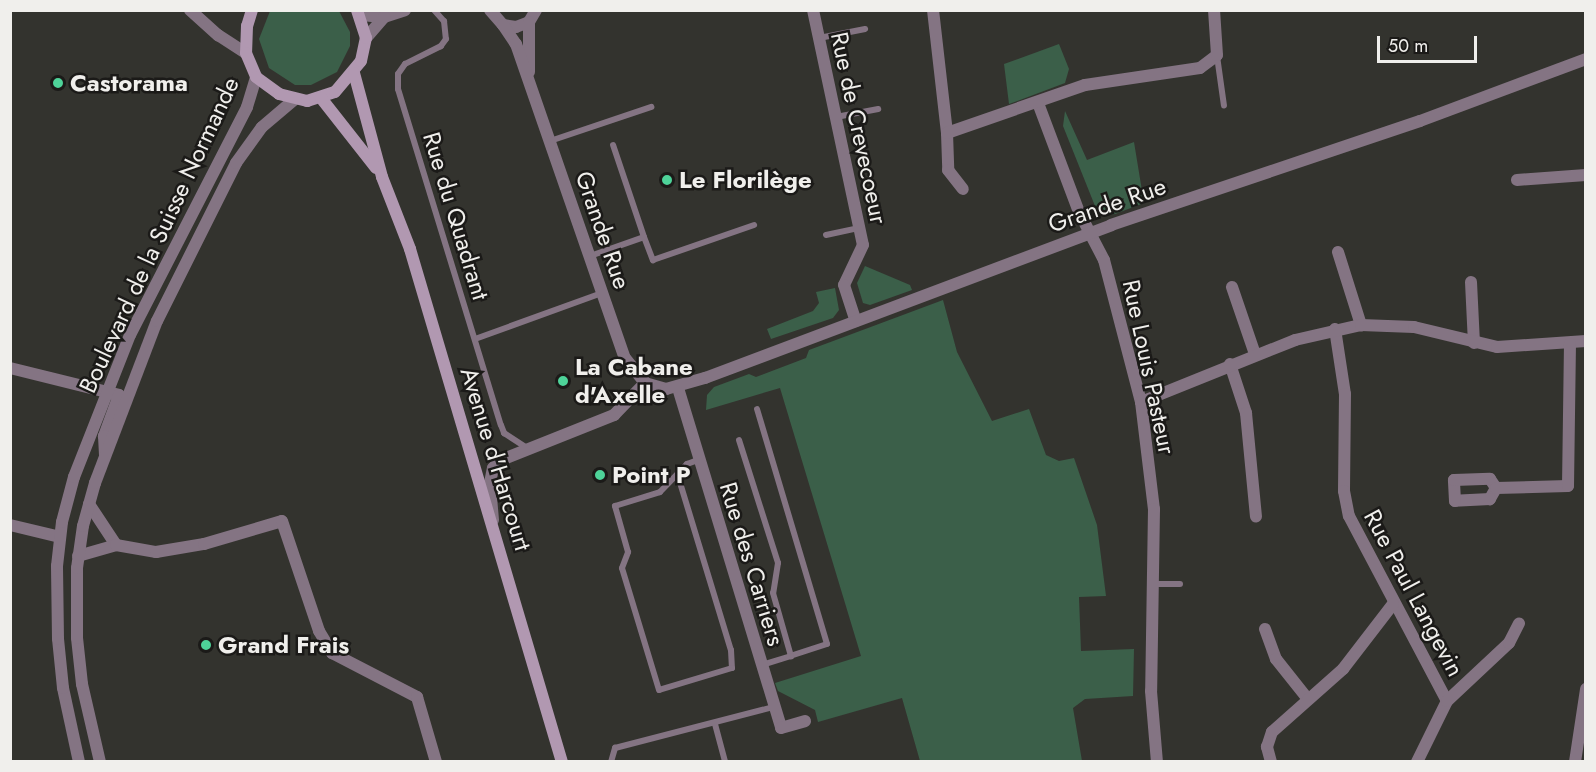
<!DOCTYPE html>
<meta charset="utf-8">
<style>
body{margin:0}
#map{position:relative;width:1596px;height:772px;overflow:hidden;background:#33332e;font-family:Jost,sans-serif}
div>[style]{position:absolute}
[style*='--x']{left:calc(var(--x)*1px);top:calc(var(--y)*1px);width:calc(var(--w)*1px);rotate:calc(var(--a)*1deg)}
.green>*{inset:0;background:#3b5f49}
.service>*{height:6px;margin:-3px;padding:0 3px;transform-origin:3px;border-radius:3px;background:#847483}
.minor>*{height:12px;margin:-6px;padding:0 6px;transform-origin:6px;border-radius:6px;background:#847483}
.tertiary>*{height:12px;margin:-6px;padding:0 6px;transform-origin:6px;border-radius:6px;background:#847483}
.secondary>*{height:12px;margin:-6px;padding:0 6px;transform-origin:6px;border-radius:6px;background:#b198b1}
.dots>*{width:16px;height:16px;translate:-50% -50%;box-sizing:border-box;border:3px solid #1b1a18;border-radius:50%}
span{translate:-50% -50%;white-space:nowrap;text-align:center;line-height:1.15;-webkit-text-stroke:5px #1b1a18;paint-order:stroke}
.poi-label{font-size:24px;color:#f0efec;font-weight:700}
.left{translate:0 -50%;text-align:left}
.street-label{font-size:24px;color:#f0efec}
.frame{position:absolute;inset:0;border:12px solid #f0efec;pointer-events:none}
.scale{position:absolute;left:1377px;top:36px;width:100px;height:27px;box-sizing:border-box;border:3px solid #f0efec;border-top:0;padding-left:8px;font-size:18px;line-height:21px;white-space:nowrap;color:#f0efec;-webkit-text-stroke:4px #1b1a18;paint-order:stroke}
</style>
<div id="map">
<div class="green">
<div style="clip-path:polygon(270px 11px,339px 11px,350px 32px,350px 46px,337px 72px,311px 85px,295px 85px,269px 68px,259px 39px)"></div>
<div style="clip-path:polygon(1059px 44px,1069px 69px,1065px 83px,1009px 104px,1004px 64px)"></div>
<div style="clip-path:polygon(1065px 111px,1087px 160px,1134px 142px,1144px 203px,1115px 214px,1103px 216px,1097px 211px,1063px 126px)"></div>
<div style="clip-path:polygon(865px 266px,910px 285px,912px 290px,870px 305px,863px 303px,857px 283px)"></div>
<div style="clip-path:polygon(835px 288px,839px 310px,833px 318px,771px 339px,767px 329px,813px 311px,819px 303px,816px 292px)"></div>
<div style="clip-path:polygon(943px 300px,957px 352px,992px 421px,1029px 409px,1046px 455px,1059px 461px,1074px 458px,1097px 525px,1106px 596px,1079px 597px,1081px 651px,1134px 649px,1133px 696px,1085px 699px,1073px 708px,1082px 761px,920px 761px,902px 698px,818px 722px,815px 710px,778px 691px,775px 683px,861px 656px,780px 388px,706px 410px,707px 395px,714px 387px,749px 374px,756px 377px,806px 358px,809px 350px)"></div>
</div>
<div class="service">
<div style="--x:434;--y:10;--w:15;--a:48"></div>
<div style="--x:444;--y:21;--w:18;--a:84"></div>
<div style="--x:446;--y:39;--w:9;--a:126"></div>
<div style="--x:441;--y:46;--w:40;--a:153.4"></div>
<div style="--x:405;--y:64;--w:12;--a:125"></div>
<div style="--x:398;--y:74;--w:15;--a:90"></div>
<div style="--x:398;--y:89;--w:351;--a:73"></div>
<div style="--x:501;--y:425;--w:9;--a:69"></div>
<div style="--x:504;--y:433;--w:27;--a:33"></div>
<div style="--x:819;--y:38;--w:47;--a:-11.1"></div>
<div style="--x:1217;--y:56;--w:50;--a:82"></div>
<div style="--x:836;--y:117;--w:43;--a:-10.8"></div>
<div style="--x:550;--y:141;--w:107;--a:-18.6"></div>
<div style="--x:826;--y:235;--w:34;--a:-12"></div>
<div style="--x:644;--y:237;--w:25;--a:69"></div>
<div style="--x:653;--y:260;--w:107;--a:-19.1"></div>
<div style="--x:590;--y:256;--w:57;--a:-19.4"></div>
<div style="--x:644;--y:237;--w:97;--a:-108.6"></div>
<div style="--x:475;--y:339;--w:135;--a:-19.9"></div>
<div style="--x:757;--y:409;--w:245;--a:73.4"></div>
<div style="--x:827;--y:644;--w:38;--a:162"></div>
<div style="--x:739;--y:440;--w:129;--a:72.4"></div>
<div style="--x:778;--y:563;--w:30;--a:99"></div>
<div style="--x:773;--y:593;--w:66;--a:74.1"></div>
<div style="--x:791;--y:656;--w:30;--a:163"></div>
<div style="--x:678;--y:476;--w:182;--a:73.1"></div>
<div style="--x:731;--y:650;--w:18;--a:87"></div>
<div style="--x:732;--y:668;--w:76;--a:163.2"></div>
<div style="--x:659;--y:690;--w:127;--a:-106.9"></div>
<div style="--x:622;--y:568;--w:17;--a:-69"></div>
<div style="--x:628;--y:552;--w:48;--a:-105.8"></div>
<div style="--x:615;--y:506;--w:47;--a:-17.3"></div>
<div style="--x:660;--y:492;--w:39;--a:-46"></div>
<div style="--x:687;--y:464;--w:12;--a:-20"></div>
<div style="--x:1154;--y:584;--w:26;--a:0"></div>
<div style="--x:715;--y:724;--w:39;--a:75"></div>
<div style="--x:611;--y:762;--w:15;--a:-74"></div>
<div style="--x:615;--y:748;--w:164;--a:-14.5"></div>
</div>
<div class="minor">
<div style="--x:190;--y:10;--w:38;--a:42"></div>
<div style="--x:218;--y:35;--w:33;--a:33"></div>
<div style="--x:813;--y:10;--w:240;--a:78"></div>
<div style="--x:863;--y:245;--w:44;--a:115.4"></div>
<div style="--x:844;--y:285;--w:38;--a:72"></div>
<div style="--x:933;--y:10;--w:124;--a:83.5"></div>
<div style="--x:947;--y:133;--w:37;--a:88"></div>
<div style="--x:948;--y:170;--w:24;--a:52"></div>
<div style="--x:1038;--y:103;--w:116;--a:69.4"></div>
<div style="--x:1079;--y:212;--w:54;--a:62.5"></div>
<div style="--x:1104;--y:260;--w:147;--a:75.4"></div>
<div style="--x:1141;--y:402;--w:108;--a:83.1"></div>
<div style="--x:1154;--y:509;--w:182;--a:90.9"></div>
<div style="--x:1151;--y:691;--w:71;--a:85.2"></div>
<div style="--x:947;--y:133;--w:146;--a:-19.2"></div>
<div style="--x:1085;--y:85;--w:116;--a:-8.4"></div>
<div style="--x:1200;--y:68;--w:21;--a:-37"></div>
<div style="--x:1217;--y:55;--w:45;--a:-93.8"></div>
<div style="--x:1517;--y:180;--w:69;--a:-4.1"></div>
<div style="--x:1338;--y:252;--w:77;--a:72.5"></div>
<div style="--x:1471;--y:282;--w:61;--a:87.2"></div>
<div style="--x:1232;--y:287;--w:71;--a:71.1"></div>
<div style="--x:1335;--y:329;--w:66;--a:81.3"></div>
<div style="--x:1345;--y:394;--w:97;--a:90.6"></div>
<div style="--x:1344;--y:491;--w:25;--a:79"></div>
<div style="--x:1349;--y:516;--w:209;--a:62.1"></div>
<div style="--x:1447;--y:701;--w:68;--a:116.2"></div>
<div style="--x:1230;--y:364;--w:52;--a:71.9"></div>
<div style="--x:1246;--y:413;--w:104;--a:84.5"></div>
<div style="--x:10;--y:368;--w:112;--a:13.9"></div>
<div style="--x:119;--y:395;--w:44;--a:110.1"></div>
<div style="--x:104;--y:436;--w:19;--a:87"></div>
<div style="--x:678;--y:388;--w:355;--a:73.1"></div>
<div style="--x:781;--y:728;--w:25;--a:-16"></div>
<div style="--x:1141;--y:402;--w:166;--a:-21.9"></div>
<div style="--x:1295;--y:340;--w:68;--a:-12.8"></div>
<div style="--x:1361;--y:325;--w:53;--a:2.2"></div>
<div style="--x:1414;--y:327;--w:85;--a:13.5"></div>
<div style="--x:1497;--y:347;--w:89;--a:-3.9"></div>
<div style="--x:1490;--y:479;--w:11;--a:56"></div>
<div style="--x:1496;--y:488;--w:13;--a:119"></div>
<div style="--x:1490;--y:499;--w:35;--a:177"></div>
<div style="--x:1455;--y:501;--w:21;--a:-93"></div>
<div style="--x:1454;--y:480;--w:36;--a:-2"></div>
<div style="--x:1496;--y:488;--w:72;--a:-1.6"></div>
<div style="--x:1568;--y:486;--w:142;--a:-89.2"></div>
<div style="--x:89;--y:504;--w:49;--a:56.6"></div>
<div style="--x:493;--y:520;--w:37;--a:-95"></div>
<div style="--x:490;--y:483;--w:15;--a:-79"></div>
<div style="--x:493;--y:468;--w:11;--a:-45"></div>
<div style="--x:501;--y:460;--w:122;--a:-21.7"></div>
<div style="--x:614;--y:415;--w:45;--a:-45.9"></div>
<div style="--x:10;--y:525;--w:51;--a:13.5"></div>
<div style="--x:78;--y:556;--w:40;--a:-16"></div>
<div style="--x:116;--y:545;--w:41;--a:9.9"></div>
<div style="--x:156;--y:552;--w:49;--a:-9.5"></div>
<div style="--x:204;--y:544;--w:81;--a:-16.4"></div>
<div style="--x:282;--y:521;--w:116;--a:71.4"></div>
<div style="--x:319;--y:631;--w:26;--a:59"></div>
<div style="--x:332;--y:653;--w:96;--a:27.4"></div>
<div style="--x:417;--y:697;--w:68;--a:73.7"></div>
<div style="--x:1265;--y:629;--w:32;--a:70"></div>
<div style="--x:1276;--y:659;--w:50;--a:51.5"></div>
<div style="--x:1447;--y:701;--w:85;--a:-43.1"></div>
<div style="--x:1509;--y:643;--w:22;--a:-63"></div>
<div style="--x:1271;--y:762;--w:16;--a:-105"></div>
<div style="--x:1267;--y:747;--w:16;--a:-72"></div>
<div style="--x:1272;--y:732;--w:95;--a:-41.6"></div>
<div style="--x:1343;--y:669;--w:82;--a:-52.4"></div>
</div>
<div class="tertiary">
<div style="--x:490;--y:10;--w:20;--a:49"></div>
<div style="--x:503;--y:25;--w:13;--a:9"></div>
<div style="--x:516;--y:27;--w:14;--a:-21"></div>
<div style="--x:529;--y:22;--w:14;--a:-60"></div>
<div style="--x:360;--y:15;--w:24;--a:5"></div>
<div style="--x:384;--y:17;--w:22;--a:-18"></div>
<div style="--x:529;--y:22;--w:50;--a:90"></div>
<div style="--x:503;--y:25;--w:23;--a:56"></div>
<div style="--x:516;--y:44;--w:332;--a:70.9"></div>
<div style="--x:625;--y:358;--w:32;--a:51"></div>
<div style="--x:645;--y:383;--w:22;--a:16"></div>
<div style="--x:666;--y:389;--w:41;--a:-15.8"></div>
<div style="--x:705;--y:378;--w:434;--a:-20.6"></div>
<div style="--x:1111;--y:225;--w:326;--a:-18.6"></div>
<div style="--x:1420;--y:121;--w:177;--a:-20.5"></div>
<div style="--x:366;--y:38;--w:28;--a:-49"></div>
<div style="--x:79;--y:762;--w:76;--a:-102.2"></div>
<div style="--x:63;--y:688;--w:49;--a:-95.8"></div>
<div style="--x:58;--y:639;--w:73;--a:-90.8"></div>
<div style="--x:57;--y:566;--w:44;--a:-83.5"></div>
<div style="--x:62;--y:522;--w:47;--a:-75.1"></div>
<div style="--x:74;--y:477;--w:153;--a:-68.5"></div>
<div style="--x:130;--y:335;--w:256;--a:-62.8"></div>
<div style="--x:247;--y:107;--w:31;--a:-73"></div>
<div style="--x:100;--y:762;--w:80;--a:-103"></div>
<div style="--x:82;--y:684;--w:46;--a:-96.2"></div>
<div style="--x:77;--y:638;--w:70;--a:-90"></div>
<div style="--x:77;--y:568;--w:42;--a:-81.9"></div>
<div style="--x:83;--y:526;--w:45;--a:-74.4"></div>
<div style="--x:95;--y:483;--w:173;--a:-69.1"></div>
<div style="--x:157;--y:321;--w:177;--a:-63.4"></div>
<div style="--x:236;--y:163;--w:44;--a:-54.2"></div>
<div style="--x:262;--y:127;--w:43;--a:-40.3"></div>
<div style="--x:1575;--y:762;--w:74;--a:-81.4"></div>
</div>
<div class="secondary">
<div style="--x:252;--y:10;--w:17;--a:107"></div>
<div style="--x:247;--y:26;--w:27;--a:92"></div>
<div style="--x:246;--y:53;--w:26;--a:67"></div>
<div style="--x:256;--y:77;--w:29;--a:36"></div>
<div style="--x:279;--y:94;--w:29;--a:14"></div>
<div style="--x:307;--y:101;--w:29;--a:-18"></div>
<div style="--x:335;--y:92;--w:40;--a:-50"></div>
<div style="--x:361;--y:61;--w:24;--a:-78"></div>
<div style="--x:366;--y:38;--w:29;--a:-108"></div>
<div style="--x:354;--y:73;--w:108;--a:74.9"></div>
<div style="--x:382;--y:177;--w:77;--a:68.7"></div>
<div style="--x:410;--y:249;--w:535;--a:73.5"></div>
<div style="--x:321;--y:98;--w:89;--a:51.8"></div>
</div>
<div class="dots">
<div style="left:58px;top:83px;background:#4ed399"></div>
<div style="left:667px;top:180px;background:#4ed399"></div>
<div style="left:563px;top:381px;background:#4ed399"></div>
<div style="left:600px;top:475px;background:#4ed399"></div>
<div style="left:206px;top:645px;background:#4ed399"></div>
</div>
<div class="poi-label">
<span class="left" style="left:70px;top:83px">Castorama</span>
<span class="left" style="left:679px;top:180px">Le Florilège</span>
<span class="left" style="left:575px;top:381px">La Cabane<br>d'Axelle</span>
<span class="left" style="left:612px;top:475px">Point P</span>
<span class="left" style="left:218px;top:645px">Grand Frais</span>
</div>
<div class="street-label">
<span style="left:859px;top:128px;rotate:78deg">Rue de Crevecoeur</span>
<span style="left:1107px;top:205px;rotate:-19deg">Grande Rue</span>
<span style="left:456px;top:216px;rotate:73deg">Rue du Quadrant</span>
<span style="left:603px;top:230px;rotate:71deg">Grande Rue</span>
<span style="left:159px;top:235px;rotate:-65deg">Boulevard de la Suisse Normande</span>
<span style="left:1149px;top:367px;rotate:78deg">Rue Louis Pasteur</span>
<span style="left:496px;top:459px;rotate:73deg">Avenue d'Harcourt</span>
<span style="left:752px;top:564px;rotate:73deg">Rue des Carriers</span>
<span style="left:1414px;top:593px;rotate:62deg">Rue Paul Langevin</span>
</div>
<div class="frame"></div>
<div class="scale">50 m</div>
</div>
